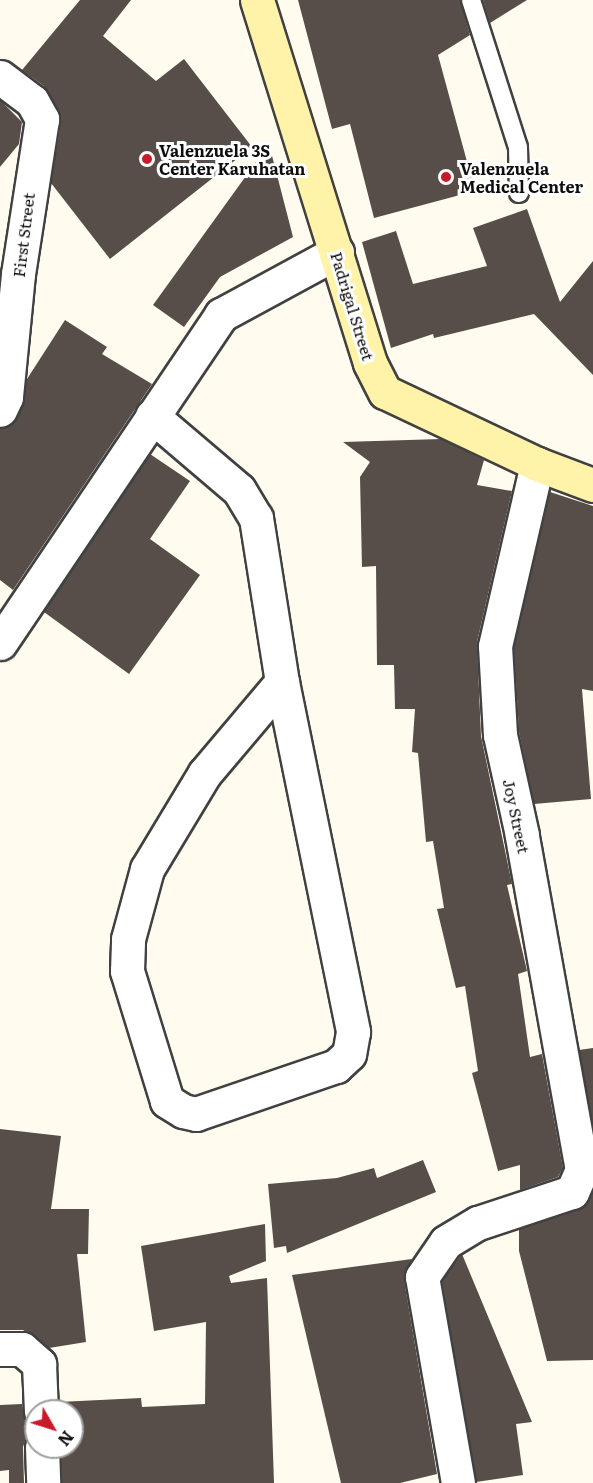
<!DOCTYPE html>
<style>
body{margin:0}
#map{position:relative;width:593px;height:1483px;overflow:hidden;background:#fffbee;font-family:Literata,serif}
div>[style]{position:absolute}
[style*='--x']{left:calc(var(--x)*1px);top:calc(var(--y)*1px);width:calc(var(--w)*1px);rotate:calc(var(--a)*1deg)}
.building>*{inset:0;background:#574e49}
.roads{filter:drop-shadow(2px 0 #414141) drop-shadow(-2px 0 #414141) drop-shadow(0 2px #414141) drop-shadow(0 -2px #414141)}
.lane>*{height:18px;margin:-9px;padding:0 9px;transform-origin:9px;border-radius:9px;background:#fff}
.street>*{height:33px;margin:-16.5px;padding:0 16.5px;transform-origin:16.5px;border-radius:16.5px;background:#fff}
.secondary>*{height:33px;margin:-16.5px;padding:0 16.5px;transform-origin:16.5px;border-radius:16.5px;background:#fff3a9}
.dots>*{width:16px;height:16px;translate:-50% -50%;box-sizing:border-box;border:3px solid #fff;border-radius:50%}
span{translate:-50% -50%;white-space:nowrap;text-align:center;line-height:1.15;-webkit-text-stroke:6px #fff;paint-order:stroke}
.poi-label{font-size:16px;color:#0e0e0e;font-weight:700}
.left{translate:0 -50%;text-align:left}
.street-label{font-size:16px;color:#0e0e0e}
.north{position:absolute;left:24px;top:1399px;width:60px;height:60px;box-sizing:border-box;background:#fff;border:2px solid #9f9f9f;border-radius:50%;rotate:129deg;font-size:16px;font-weight:700;line-height:24px;text-align:center;color:#0e0e0e}
.north::after{content:'';display:block;margin:auto;width:21px;height:27px;background:#c81b2a;clip-path:polygon(50% 0,100% 100%,50% 72%,0 100%)}
</style>
<div id="map">
<div class="building">
<div style="clip-path:polygon(80px 0,131px 0,103px 36px,156px 81px,184px 59px,252px 147px,110px 259px,51px 183px,61px 122px,59px 111px,44px 86px,22px 70px)"></div>
<div style="clip-path:polygon(298px 0,460px 0,470px 35px,438px 55px,475px 191px,374px 218px,350px 124px,332px 129px)"></div>
<div style="clip-path:polygon(483px 0,527px 0,490px 23px)"></div>
<div style="clip-path:polygon(0 100px,22px 122px,19px 144px,0 167px)"></div>
<div style="clip-path:polygon(269px 144px,293px 237px,220px 277px,184px 327px,153px 305px)"></div>
<div style="clip-path:polygon(527px 209px,560px 302px,593px 261px,593px 375px,534px 314px,434px 338px,433px 334px,391px 348px,362px 242px,396px 231px,413px 284px,487px 266px,473px 228px)"></div>
<div style="clip-path:polygon(65px 320px,107px 347px,102px 354px,152px 384px,13px 590px,0 580px,0 428px,10px 426px,17px 418px,27px 379px)"></div>
<div style="clip-path:polygon(441px 439px,484px 460px,477px 485px,512px 491px,477px 642px,481px 736px,512px 884px,507px 885px,527px 971px,518px 974px,530px 1057px,542px 1054px,563px 1168px,558px 1177px,520px 1190px,520px 1165px,498px 1171px,472px 1073px,478px 1071px,465px 986px,456px 988px,437px 909px,444px 908px,433px 841px,426px 842px,418px 753px,412px 752px,415px 709px,395px 709px,394px 665px,377px 665px,376px 566px,362px 567px,360px 477px,370px 462px,343px 442px)"></div>
<div style="clip-path:polygon(150px 454px,190px 481px,150px 539px,200px 575px,129px 674px,44px 612px)"></div>
<div style="clip-path:polygon(550px 492px,593px 506px,593px 691px,582px 689px,591px 799px,534px 804px,519px 732px,514px 648px)"></div>
<div style="clip-path:polygon(593px 1048px,593px 1125px,579px 1050px)"></div>
<div style="clip-path:polygon(0 1129px,61px 1136px,51px 1209px,89px 1209px,88px 1254px,77px 1254px,86px 1342px,49px 1348px,23px 1330px,0 1330px)"></div>
<div style="clip-path:polygon(423px 1160px,436px 1192px,287px 1253px,286px 1246px,274px 1248px,268px 1184px,337px 1178px,374px 1168px,377px 1178px)"></div>
<div style="clip-path:polygon(593px 1191px,593px 1360px,547px 1361px,519px 1251px,519px 1229px,578px 1210px)"></div>
<div style="clip-path:polygon(265px 1224px,266px 1261px,229px 1276px,231px 1283px,267px 1278px,274px 1483px,62px 1483px,61px 1447px,72px 1447px,72px 1411px,60px 1411px,59px 1402px,141px 1398px,142px 1407px,205px 1404px,206px 1322px,154px 1331px,141px 1246px)"></div>
<div style="clip-path:polygon(462px 1254px,532px 1422px,516px 1424px,523px 1475px,476px 1482px,442px 1281px)"></div>
<div style="clip-path:polygon(412px 1259px,404px 1280px,437px 1474px,400px 1483px,341px 1483px,292px 1275px)"></div>
<div style="clip-path:polygon(22px 1404px,25px 1421px,36px 1430px,26px 1438px,23px 1447px,24px 1483px,9px 1483px,9px 1470px,0 1471px,0 1405px)"></div>
</div>
<div class="roads">
<div class="lane">
<div style="--x:471;--y:0;--w:154;--a:72.3"></div>
<div style="--x:518;--y:147;--w:46;--a:88.8"></div>
</div>
<div class="street">
<div style="--x:0;--y:77;--w:40;--a:37"></div>
<div style="--x:32;--y:101;--w:21;--a:61"></div>
<div style="--x:42;--y:119;--w:157;--a:98.8"></div>
<div style="--x:18;--y:274;--w:124;--a:95.6"></div>
<div style="--x:6;--y:397;--w:14;--a:115"></div>
<div style="--x:152;--y:416;--w:114;--a:40.4"></div>
<div style="--x:239;--y:490;--w:33;--a:59"></div>
<div style="--x:256;--y:518;--w:166;--a:81"></div>
<div style="--x:282;--y:682;--w:357;--a:78.5"></div>
<div style="--x:353;--y:1032;--w:22;--a:100"></div>
<div style="--x:349;--y:1054;--w:18;--a:137"></div>
<div style="--x:336;--y:1066;--w:148;--a:161.1"></div>
<div style="--x:196;--y:1114;--w:13;--a:-167"></div>
<div style="--x:183;--y:1111;--w:19;--a:-148"></div>
<div style="--x:167;--y:1101;--w:136;--a:-107.1"></div>
<div style="--x:127;--y:971;--w:32;--a:-88"></div>
<div style="--x:128;--y:939;--w:73;--a:-74.8"></div>
<div style="--x:147;--y:869;--w:112;--a:-58.9"></div>
<div style="--x:205;--y:773;--w:119;--a:-49.8"></div>
<div style="--x:0;--y:643;--w:396;--a:-56"></div>
<div style="--x:221;--y:315;--w:132;--a:-28.5"></div>
<div style="--x:0;--y:1349;--w:22;--a:0"></div>
<div style="--x:22;--y:1349;--w:23;--a:41"></div>
<div style="--x:39;--y:1364;--w:47;--a:87.6"></div>
<div style="--x:42;--y:1447;--w:36;--a:88"></div>
<div style="--x:458;--y:1483;--w:209;--a:-99.9"></div>
<div style="--x:422;--y:1277;--w:42;--a:-55.6"></div>
<div style="--x:446;--y:1242;--w:37;--a:-31"></div>
<div style="--x:478;--y:1223;--w:99;--a:-18.3"></div>
<div style="--x:572;--y:1192;--w:24;--a:-66"></div>
<div style="--x:582;--y:1170;--w:340;--a:-100.2"></div>
<div style="--x:522;--y:835;--w:102;--a:-102.4"></div>
<div style="--x:500;--y:735;--w:89;--a:-93.2"></div>
<div style="--x:495;--y:646;--w:187;--a:-77"></div>
</div>
<div class="secondary">
<div style="--x:257;--y:0;--w:380;--a:72.7"></div>
<div style="--x:370;--y:363;--w:33;--a:63"></div>
<div style="--x:385;--y:392;--w:168;--a:25.3"></div>
<div style="--x:537;--y:464;--w:60;--a:20.6"></div>
</div>
</div>
<div class="dots">
<div style="left:147px;top:159px;background:#c81b2a"></div>
<div style="left:446px;top:177px;background:#c81b2a"></div>
</div>
<div class="poi-label">
<span class="left" style="left:159px;top:159px">Valenzuela 3S<br>Center Karuhatan</span>
<span class="left" style="left:460px;top:177px">Valenzuela<br>Medical Center</span>
</div>
<div class="street-label">
<span style="left:23px;top:235px;rotate:-83deg">First Street</span>
<span style="left:353px;top:306px;rotate:73deg">Padrigal Street</span>
<span style="left:517px;top:816px;rotate:78deg">Joy Street</span>
</div>
<div class="north">N</div>
</div>
